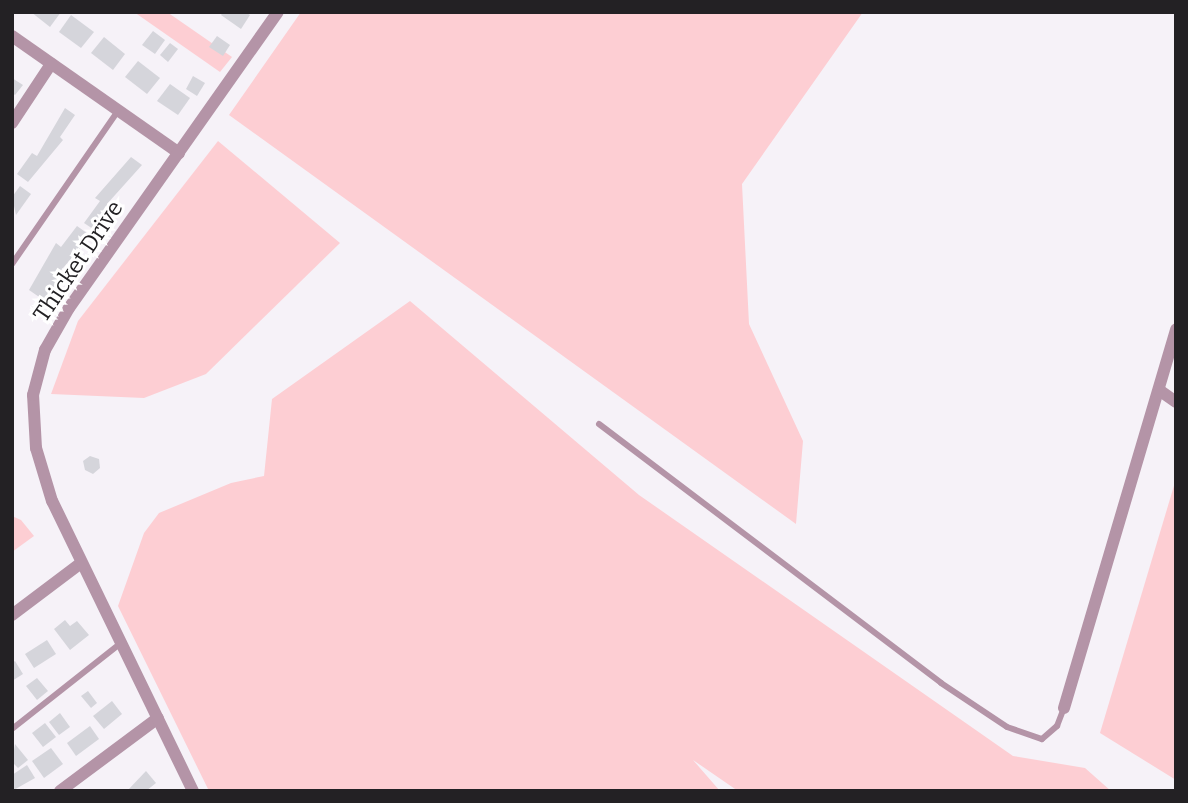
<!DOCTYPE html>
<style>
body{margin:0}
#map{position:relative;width:1188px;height:803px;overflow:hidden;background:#f6f2f8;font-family:Bitter,serif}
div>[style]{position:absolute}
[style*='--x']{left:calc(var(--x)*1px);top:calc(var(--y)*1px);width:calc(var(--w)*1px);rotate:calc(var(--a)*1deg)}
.green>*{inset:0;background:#fdced3}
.building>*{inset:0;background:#d5d5db}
.service>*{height:6px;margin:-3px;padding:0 3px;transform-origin:3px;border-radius:3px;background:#b494a7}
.minor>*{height:12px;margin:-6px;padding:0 6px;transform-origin:6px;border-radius:6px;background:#b494a7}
span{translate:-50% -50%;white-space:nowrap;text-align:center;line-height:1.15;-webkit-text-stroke:6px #fff;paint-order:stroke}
.street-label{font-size:23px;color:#232124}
.frame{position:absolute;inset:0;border:14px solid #232124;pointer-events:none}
</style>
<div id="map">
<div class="green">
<div style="clip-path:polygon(134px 12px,167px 12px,232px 57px,220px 72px)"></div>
<div style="clip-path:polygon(301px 12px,863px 12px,742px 184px,749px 324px,803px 441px,796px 524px,229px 115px)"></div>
<div style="clip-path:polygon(218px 141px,340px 243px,206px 374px,144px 398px,51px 394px,78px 321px)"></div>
<div style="clip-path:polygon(410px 301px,639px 495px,1013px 756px,1085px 768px,1111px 791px,738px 791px,693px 760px,720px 791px,209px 791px,118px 606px,144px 533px,159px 513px,231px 483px,264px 476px,272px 399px)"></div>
<div style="clip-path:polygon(1176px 479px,1176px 780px,1100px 733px)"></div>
<div style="clip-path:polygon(12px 516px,21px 520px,34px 536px,12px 552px)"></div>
</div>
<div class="building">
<div style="clip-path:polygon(31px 12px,61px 12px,50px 27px)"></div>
<div style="clip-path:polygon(223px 12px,245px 12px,250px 15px,241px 29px,221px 15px)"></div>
<div style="clip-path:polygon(71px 15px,94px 32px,81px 48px,59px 32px)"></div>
<div style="clip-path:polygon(153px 31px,165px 40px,155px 54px,142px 45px)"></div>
<div style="clip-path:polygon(217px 36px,230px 45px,223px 56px,209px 47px)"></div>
<div style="clip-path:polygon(104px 37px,125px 54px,113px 70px,91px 53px)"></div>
<div style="clip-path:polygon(170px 43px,178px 49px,168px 62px,160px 55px)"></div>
<div style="clip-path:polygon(138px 61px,160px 78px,147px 94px,125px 77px)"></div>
<div style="clip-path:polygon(193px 76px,205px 83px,197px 96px,186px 89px)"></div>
<div style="clip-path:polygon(12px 78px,23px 85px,15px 95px,12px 93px)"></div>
<div style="clip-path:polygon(170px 84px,190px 98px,178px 115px,157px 101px)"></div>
<div style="clip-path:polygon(65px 108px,75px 115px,60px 137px,63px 140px,28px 182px,17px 174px,32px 153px,37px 156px)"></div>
<div style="clip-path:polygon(131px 157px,142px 165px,107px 204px,112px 208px,96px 231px,84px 223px,100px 201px,95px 198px)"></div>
<div style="clip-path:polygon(20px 186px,31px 194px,16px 215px,12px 197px)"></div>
<div style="clip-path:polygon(77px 226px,91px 236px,56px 276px,60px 279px,45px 301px,29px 290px,56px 243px,61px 247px)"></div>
<div style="clip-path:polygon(90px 456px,99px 459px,100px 468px,93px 474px,85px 470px,83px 461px)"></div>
<div style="clip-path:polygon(65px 620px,70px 626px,77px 621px,89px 635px,70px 650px,54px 629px)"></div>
<div style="clip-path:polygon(47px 640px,56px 654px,34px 668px,25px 654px)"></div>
<div style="clip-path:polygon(15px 661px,23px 674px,12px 681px,12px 663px)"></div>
<div style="clip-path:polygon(37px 678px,48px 691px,37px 700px,26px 686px)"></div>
<div style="clip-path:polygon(88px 691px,97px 703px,91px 708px,81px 696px)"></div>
<div style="clip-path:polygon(112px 701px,122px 714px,104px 729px,93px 716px)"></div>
<div style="clip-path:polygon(60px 713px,70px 727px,59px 735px,49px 722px)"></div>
<div style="clip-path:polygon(45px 723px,56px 737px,43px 747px,32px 733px)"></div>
<div style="clip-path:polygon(90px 726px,99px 739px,76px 756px,67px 743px)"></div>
<div style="clip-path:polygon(15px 744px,28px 760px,18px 768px,12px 762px)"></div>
<div style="clip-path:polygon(51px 748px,63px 764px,44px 778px,32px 761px)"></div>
<div style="clip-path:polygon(27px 765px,35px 778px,12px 791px,12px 775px)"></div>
<div style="clip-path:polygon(146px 771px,156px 783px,146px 791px,127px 791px)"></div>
</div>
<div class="service">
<div style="--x:12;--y:264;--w:186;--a:-55.3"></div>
<div style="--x:599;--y:424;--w:429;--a:37.1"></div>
<div style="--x:941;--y:683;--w:79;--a:33.7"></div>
<div style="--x:1007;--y:727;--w:37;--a:19"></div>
<div style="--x:1042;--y:739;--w:20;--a:-41"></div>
<div style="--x:1057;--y:726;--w:19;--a:-69"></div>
<div style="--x:12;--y:729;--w:139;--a:-38.3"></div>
</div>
<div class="minor">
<div style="--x:12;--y:36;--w:204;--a:35"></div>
<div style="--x:12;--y:123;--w:71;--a:-56.5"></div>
<div style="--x:1159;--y:390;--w:21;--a:35"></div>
<div style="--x:12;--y:615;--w:86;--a:-37"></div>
<div style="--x:1064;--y:708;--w:395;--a:-73.5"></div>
<div style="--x:60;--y:791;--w:122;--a:-36.7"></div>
<div style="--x:193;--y:791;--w:322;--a:-115.9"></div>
<div style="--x:52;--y:501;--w:55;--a:-106.8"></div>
<div style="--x:36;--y:448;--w:53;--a:-93.2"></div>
<div style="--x:33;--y:395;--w:47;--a:-75.1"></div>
<div style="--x:45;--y:350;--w:48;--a:-60.3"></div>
<div style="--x:69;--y:308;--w:362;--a:-54.8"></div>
</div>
<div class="street-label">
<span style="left:78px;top:261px;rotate:-56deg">Thicket Drive</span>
</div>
<div class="frame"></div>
</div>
